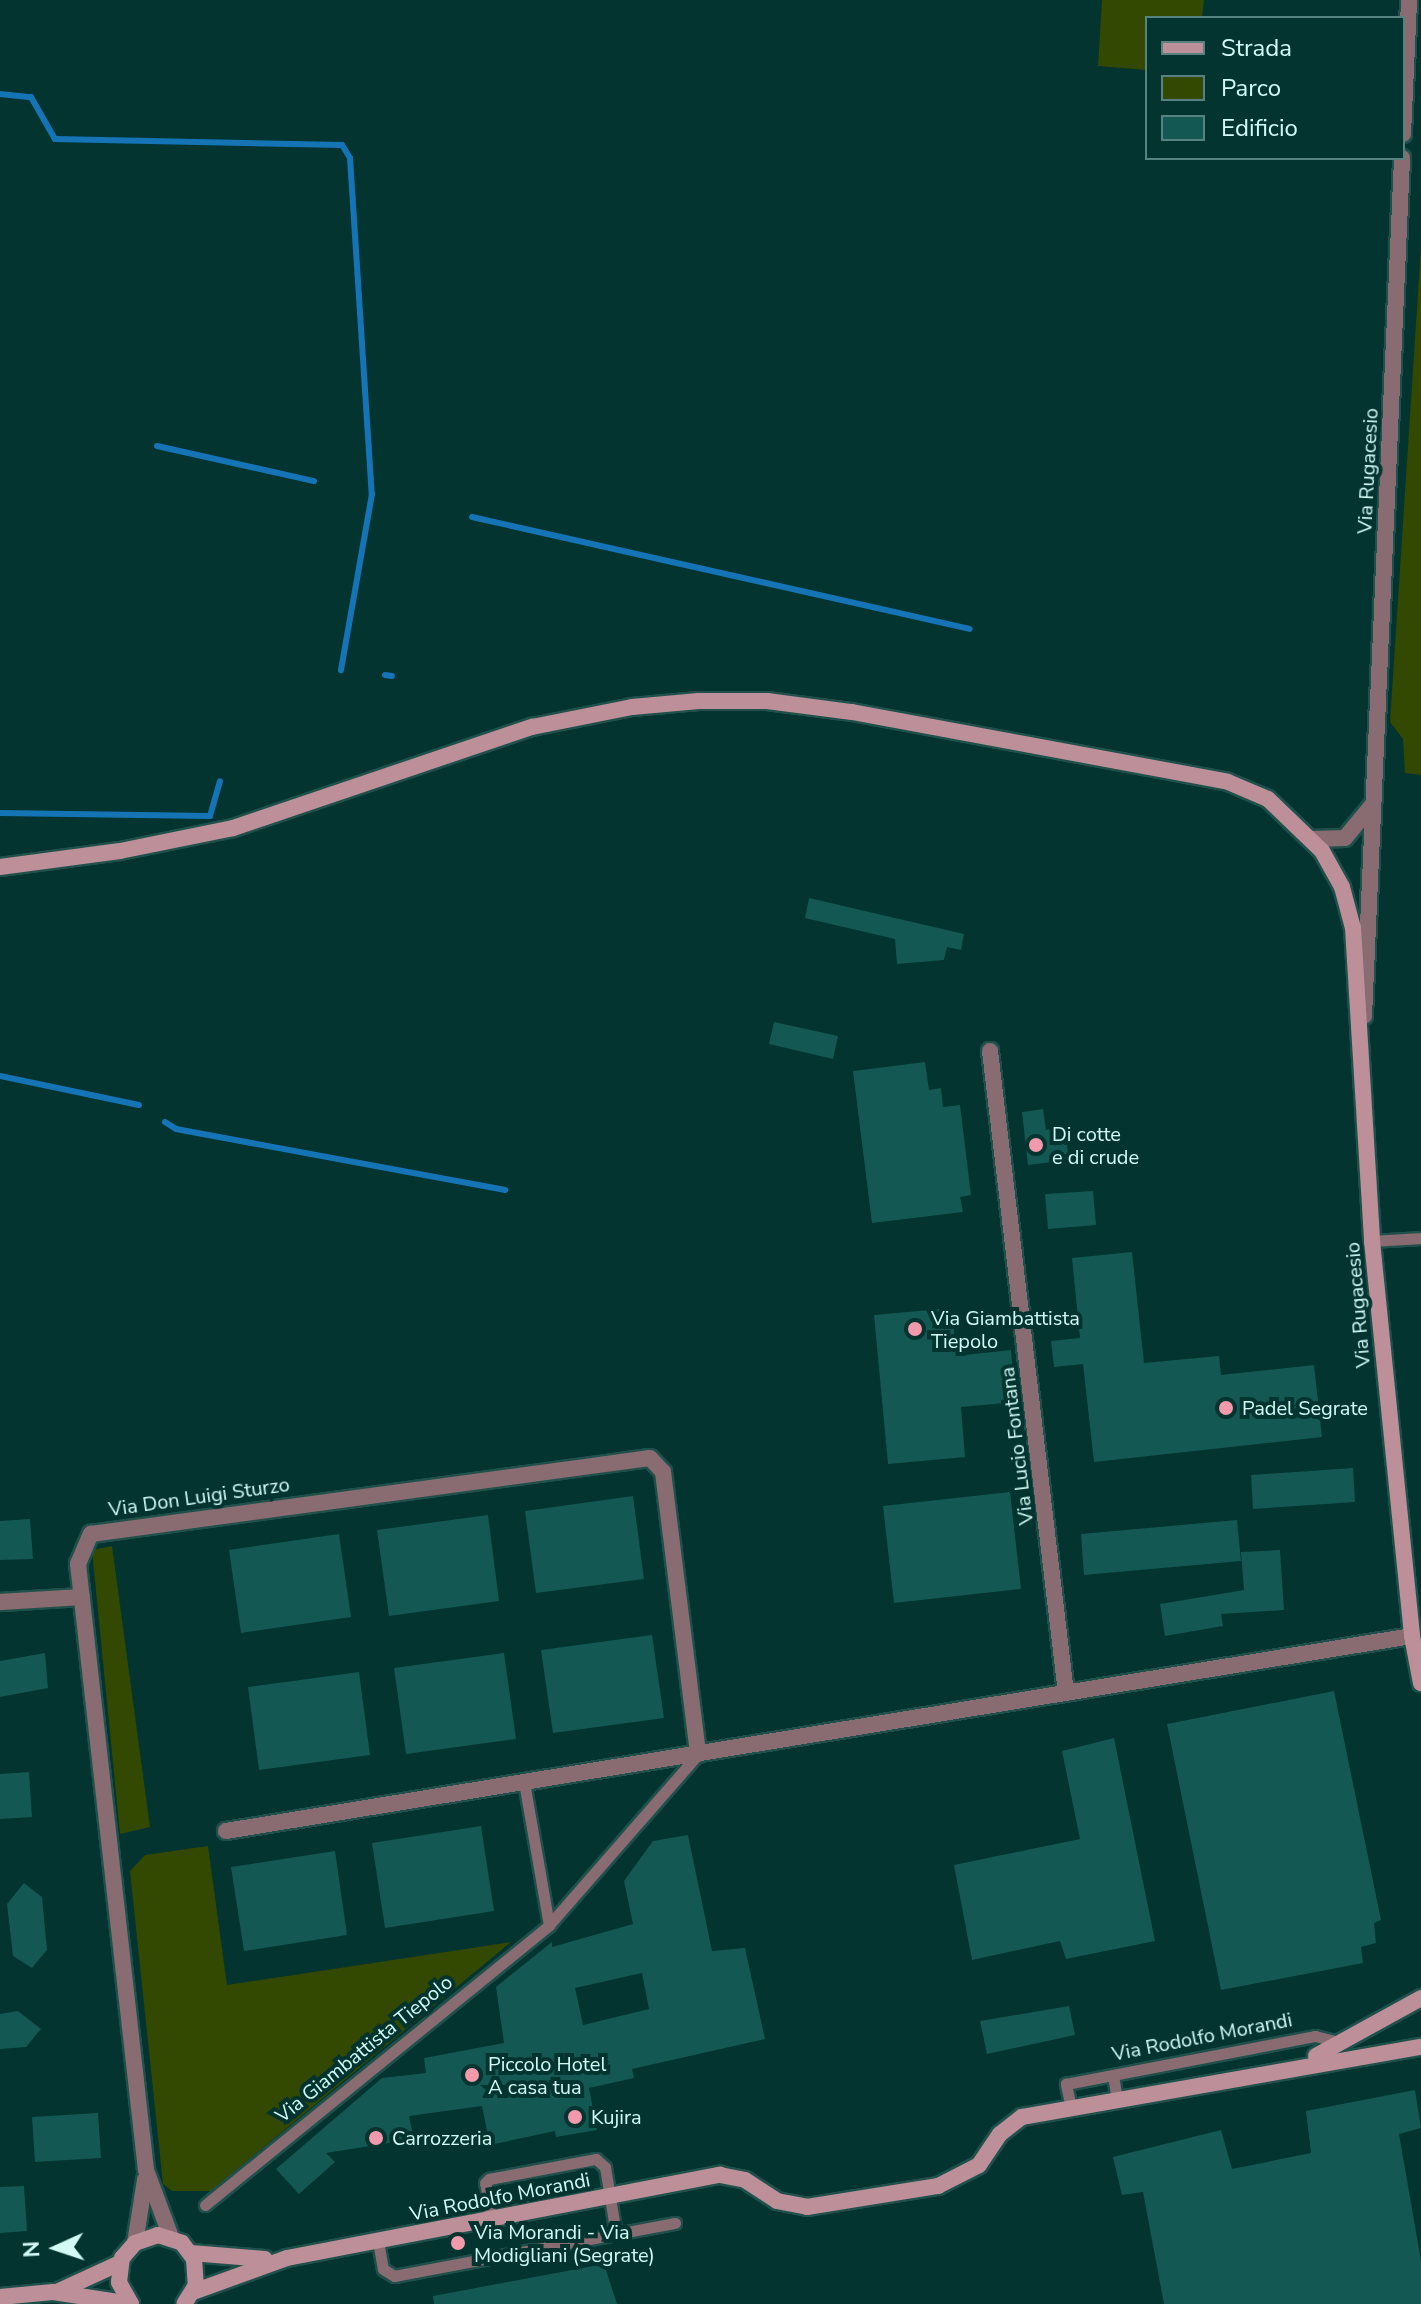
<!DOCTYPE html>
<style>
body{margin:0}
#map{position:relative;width:1421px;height:2304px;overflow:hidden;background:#033430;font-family:"Nunito Sans",sans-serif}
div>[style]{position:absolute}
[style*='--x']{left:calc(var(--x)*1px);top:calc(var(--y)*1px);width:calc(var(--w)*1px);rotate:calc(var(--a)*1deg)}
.green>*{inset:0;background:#334800}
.stream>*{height:6px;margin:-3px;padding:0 3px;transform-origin:3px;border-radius:3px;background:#1574b6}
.building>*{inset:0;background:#135852}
.roads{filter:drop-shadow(2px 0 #20504c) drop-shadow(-2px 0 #20504c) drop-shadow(0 2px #20504c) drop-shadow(0 -2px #20504c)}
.lane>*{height:11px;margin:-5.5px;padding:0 5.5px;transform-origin:5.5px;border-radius:5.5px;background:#886c71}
.street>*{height:16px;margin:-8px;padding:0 8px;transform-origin:8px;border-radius:8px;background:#886c71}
.secondary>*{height:16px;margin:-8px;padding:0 8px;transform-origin:8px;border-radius:8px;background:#bd8f98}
.dots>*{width:22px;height:22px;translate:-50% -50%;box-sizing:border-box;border:4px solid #033430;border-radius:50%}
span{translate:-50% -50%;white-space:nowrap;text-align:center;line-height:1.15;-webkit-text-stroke:8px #033430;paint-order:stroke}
.street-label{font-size:20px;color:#d3faf5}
.poi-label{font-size:20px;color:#d3faf5}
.left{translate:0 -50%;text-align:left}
.legend{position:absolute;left:1145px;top:16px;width:260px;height:144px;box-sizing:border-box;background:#033430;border:2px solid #56837f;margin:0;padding:10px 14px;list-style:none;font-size:24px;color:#d3faf5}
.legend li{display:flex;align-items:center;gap:16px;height:40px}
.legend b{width:40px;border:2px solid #56837f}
.north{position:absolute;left:16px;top:2208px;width:80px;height:80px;-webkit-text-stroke:6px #033430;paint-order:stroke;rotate:267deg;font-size:22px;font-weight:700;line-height:32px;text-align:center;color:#d3faf5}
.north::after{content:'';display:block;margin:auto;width:28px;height:36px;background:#d3faf5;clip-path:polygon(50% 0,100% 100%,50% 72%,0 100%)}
</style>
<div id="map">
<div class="green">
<div style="clip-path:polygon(1102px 0,1204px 0,1202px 18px,1147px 18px,1147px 70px,1098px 66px)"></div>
<div style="clip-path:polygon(1421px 247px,1421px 775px,1405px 773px,1403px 739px,1390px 722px)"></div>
<div style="clip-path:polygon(112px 1546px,150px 1827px,120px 1834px,92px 1550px)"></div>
<div style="clip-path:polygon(208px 1846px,227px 1985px,511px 1942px,211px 2191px,172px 2191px,163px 2184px,130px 1871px,145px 1855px)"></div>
</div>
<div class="stream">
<div style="--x:0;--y:94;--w:31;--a:6"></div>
<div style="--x:31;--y:97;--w:48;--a:60.3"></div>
<div style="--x:55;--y:139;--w:287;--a:1.2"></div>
<div style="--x:342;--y:145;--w:15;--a:58"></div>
<div style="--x:350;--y:158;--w:337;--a:86.3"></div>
<div style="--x:372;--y:494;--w:179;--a:100"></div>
<div style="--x:157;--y:446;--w:161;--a:12.6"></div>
<div style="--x:472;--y:517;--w:510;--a:12.67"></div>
<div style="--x:385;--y:675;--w:7;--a:8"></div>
<div style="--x:0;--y:813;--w:210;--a:0.8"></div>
<div style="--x:210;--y:816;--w:36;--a:-74"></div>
<div style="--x:0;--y:1076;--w:142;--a:11.8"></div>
<div style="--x:165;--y:1122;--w:13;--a:32"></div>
<div style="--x:176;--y:1129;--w:335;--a:10.5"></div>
</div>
<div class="building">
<div style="clip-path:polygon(809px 898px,964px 934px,961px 950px,947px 947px,944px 960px,897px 964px,895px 939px,805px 918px)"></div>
<div style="clip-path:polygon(774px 1022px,838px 1036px,833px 1059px,769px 1044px)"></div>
<div style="clip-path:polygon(925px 1062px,929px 1090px,941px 1088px,943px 1107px,960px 1105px,971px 1195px,960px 1197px,963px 1212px,872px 1223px,853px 1071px)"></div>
<div style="clip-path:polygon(1043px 1109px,1046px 1130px,1056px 1128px,1066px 1138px,1069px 1160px,1028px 1165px,1022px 1112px)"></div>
<div style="clip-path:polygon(1093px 1191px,1096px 1225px,1048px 1229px,1045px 1194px)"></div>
<div style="clip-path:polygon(1132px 1252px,1144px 1363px,1219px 1356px,1221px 1375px,1314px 1365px,1322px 1437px,1094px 1462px,1083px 1364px,1054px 1367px,1051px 1341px,1080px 1338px,1072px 1258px)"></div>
<div style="clip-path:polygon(952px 1308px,956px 1356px,1011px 1350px,1016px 1402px,961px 1407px,965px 1457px,888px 1464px,874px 1315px)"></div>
<div style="clip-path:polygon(1353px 1468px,1355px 1502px,1253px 1509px,1251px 1475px)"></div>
<div style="clip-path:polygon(1010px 1492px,1021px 1589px,894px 1603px,883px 1506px)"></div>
<div style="clip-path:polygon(633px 1496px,644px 1579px,536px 1593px,525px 1511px)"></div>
<div style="clip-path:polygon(488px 1515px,499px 1601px,389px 1616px,377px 1530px)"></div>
<div style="clip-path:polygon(30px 1519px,33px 1559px,0 1560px,0 1521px)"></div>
<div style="clip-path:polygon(1237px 1520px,1241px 1561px,1084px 1575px,1081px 1534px)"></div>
<div style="clip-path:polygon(339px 1534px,351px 1617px,241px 1633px,229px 1550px)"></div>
<div style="clip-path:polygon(1280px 1550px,1284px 1610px,1221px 1614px,1223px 1626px,1165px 1636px,1160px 1604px,1244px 1590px,1241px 1552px)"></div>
<div style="clip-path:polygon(652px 1635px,664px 1718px,553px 1733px,541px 1650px)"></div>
<div style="clip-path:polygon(45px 1653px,48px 1688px,0 1697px,0 1661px)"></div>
<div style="clip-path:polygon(504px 1653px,516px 1739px,406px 1754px,394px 1668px)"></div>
<div style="clip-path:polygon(359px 1672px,370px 1755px,259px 1770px,248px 1687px)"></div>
<div style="clip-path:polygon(1334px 1691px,1381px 1920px,1374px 1923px,1376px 1943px,1361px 1947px,1363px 1963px,1221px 1990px,1167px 1724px)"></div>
<div style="clip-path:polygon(1114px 1738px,1155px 1941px,1066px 1959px,1060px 1941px,972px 1960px,954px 1865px,1080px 1839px,1062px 1751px)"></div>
<div style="clip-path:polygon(29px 1772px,32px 1817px,0 1819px,0 1774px)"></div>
<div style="clip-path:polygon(481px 1826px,494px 1911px,385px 1928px,372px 1843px)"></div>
<div style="clip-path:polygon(evenodd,688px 1835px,712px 1951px,745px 1948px,765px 2039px,632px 2069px,634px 2078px,589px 2088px,597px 2130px,556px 2137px,555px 2131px,490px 2145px,482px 2106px,409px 2116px,414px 2139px,326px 2153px,335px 2162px,299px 2194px,276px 2169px,382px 2078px,426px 2073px,424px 2058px,504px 2043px,496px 1987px,552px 1942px,552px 1947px,633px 1924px,624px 1881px,653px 1841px,688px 1835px,642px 1973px,649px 2009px,583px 2025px,575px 1988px,642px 1973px)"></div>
<div style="clip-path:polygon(335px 1851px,347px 1935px,244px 1951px,231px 1867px)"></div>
<div style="clip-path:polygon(24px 1883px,42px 1897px,47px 1950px,32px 1968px,13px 1956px,7px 1904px)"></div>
<div style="clip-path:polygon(1069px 2006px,1075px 2035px,987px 2054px,980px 2021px)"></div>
<div style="clip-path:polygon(18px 2011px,41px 2029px,26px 2047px,0 2049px,0 2014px)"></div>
<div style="clip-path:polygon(1415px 2090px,1421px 2128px,1399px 2134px,1421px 2261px,1421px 2304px,1164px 2304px,1143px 2192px,1122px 2195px,1113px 2157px,1221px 2130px,1232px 2169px,1311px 2153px,1306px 2111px)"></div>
<div style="clip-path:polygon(98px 2113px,101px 2158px,35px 2162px,32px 2117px)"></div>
<div style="clip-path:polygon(24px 2186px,27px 2231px,0 2233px,0 2187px)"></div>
<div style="clip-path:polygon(604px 2264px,617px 2304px,434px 2304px,433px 2296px)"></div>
</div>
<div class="roads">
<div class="lane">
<div style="--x:1372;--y:1241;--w:49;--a:-3.5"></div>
<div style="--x:524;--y:1782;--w:145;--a:80.1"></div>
<div style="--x:1113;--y:2075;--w:24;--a:81"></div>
<div style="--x:1071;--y:2108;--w:25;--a:-102"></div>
<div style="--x:1066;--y:2084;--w:254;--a:-10.9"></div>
<div style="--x:1315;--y:2036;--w:29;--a:14"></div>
<div style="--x:205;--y:2205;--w:444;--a:-39.1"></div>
<div style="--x:549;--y:1925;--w:227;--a:-48.9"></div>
<div style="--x:491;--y:2219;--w:36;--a:-99"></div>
<div style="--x:485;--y:2183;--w:6;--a:-45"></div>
<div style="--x:489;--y:2179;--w:109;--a:-10.6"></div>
<div style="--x:596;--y:2159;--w:12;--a:42"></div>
<div style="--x:605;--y:2167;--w:68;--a:80.7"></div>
<div style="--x:378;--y:2241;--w:28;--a:80"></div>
<div style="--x:383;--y:2269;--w:13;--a:32"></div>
<div style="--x:394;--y:2276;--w:286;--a:-10.7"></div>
</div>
<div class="street">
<div style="--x:1403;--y:134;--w:134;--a:-87.4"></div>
<div style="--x:1313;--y:839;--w:32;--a:-2"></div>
<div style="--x:1345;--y:838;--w:44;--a:-50.5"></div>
<div style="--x:1364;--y:1016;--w:859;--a:-87.46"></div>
<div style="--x:990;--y:1051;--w:646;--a:83.25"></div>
<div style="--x:0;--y:1602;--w:82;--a:-3.5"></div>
<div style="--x:226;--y:1831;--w:1202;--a:-9.34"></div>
<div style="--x:171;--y:2237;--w:72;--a:-110.5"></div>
<div style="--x:146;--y:2170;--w:610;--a:-96.4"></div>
<div style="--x:78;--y:1564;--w:33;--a:-67"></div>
<div style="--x:91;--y:1534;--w:564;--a:-7.74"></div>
<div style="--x:650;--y:1458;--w:19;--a:47"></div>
<div style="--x:663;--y:1472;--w:284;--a:82.9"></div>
<div style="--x:135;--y:2243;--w:64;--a:-81"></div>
</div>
<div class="secondary">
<div style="--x:0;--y:867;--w:121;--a:-7.6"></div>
<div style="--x:120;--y:851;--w:115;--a:-11.5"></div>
<div style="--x:233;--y:828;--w:316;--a:-18.7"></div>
<div style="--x:532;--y:727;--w:102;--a:-11.3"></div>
<div style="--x:632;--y:707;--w:67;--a:-5.1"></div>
<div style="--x:699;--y:701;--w:68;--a:0"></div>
<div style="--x:767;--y:701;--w:86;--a:7.4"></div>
<div style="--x:852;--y:712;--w:382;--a:10.5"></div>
<div style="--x:1228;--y:782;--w:43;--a:23"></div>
<div style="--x:1268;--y:799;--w:75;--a:43.9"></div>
<div style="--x:1322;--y:851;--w:41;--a:60.9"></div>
<div style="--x:1342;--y:887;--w:42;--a:75"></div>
<div style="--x:1353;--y:928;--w:314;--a:86.5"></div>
<div style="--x:1372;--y:1241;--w:397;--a:84.2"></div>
<div style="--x:1412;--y:1636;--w:48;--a:79.2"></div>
<div style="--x:1316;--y:2056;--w:120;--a:-28.9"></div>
<div style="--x:191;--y:2253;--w:74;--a:4.6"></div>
<div style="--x:59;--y:2291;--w:67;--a:-24.7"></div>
<div style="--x:193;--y:2292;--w:100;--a:-19.9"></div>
<div style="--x:287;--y:2258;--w:441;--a:-10.9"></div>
<div style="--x:720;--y:2175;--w:25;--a:11"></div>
<div style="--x:745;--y:2180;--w:38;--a:33"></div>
<div style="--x:777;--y:2201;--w:31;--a:11"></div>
<div style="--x:807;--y:2207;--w:133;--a:-9.1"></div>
<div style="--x:938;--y:2186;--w:46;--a:-27.1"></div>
<div style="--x:979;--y:2165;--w:37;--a:-56"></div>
<div style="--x:1000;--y:2134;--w:28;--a:-38"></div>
<div style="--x:1022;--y:2117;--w:405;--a:-10"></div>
<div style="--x:0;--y:2297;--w:53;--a:-5.4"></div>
<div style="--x:53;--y:2292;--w:79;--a:8.7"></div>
<div style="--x:131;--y:2304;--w:25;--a:-119"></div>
<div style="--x:119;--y:2282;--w:24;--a:-83"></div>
<div style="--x:122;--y:2258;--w:20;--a:-49"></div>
<div style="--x:135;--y:2243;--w:24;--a:-19"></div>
<div style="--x:158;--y:2235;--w:25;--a:18"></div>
<div style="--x:182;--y:2243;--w:20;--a:53"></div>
<div style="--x:194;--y:2259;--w:26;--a:86"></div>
<div style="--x:196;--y:2285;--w:22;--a:122"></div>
</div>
</div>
<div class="dots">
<div style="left:1036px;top:1145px;background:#f29aac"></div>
<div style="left:915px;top:1329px;background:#f29aac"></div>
<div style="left:1226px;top:1408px;background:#f29aac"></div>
<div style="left:472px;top:2075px;background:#f29aac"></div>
<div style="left:575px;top:2117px;background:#f29aac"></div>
<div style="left:376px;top:2138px;background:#f29aac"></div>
<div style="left:458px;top:2243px;background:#f29aac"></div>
</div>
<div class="street-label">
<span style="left:1368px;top:471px;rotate:-87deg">Via Rugacesio</span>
<span style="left:1358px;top:1305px;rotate:-95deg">Via Rugacesio</span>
<span style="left:1017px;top:1446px;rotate:-97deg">Via Lucio Fontana</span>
<span style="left:199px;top:1497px;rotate:-8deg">Via Don Luigi Sturzo</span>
<span style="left:1202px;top:2037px;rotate:-11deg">Via Rodolfo Morandi</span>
<span style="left:364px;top:2049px;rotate:-39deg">Via Giambattista Tiepolo</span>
<span style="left:500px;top:2197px;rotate:-11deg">Via Rodolfo Morandi</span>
</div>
<div class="poi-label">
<span class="left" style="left:1052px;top:1146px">Di cotte<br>e di crude</span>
<span class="left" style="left:931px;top:1330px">Via Giambattista<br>Tiepolo</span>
<span class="left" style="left:1242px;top:1408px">Padel Segrate</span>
<span class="left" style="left:488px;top:2076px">Piccolo Hotel<br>A casa tua</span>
<span class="left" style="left:591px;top:2117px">Kujira</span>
<span class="left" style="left:392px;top:2138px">Carrozzeria</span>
<span class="left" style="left:474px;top:2244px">Via Morandi - Via<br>Modigliani (Segrate)</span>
</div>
<ul class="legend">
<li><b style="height:10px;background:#bd8f98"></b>Strada</li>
<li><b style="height:22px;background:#334800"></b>Parco</li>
<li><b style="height:22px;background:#135852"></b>Edificio</li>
</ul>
<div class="north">N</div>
</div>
